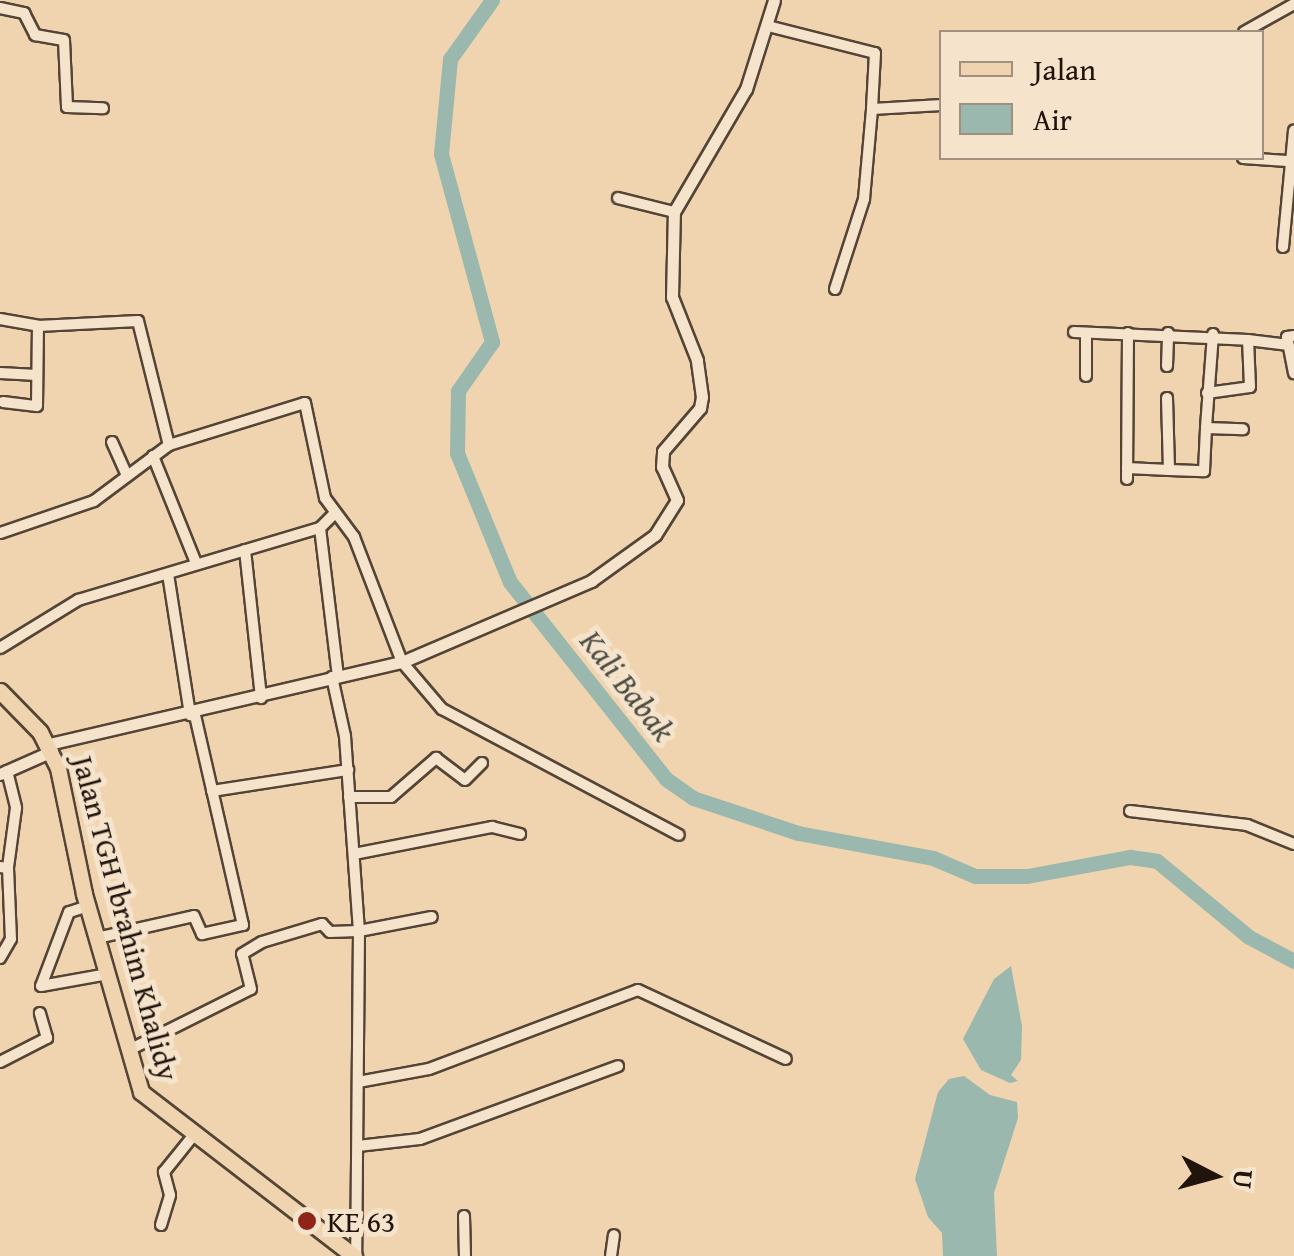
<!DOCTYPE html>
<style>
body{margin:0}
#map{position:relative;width:1294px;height:1256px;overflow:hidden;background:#efd4af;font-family:"Gentium Book Plus",serif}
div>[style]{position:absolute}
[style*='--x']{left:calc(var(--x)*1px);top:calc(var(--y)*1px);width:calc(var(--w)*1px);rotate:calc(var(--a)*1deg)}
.water>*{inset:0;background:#9ab8ad}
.river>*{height:15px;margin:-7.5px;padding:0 7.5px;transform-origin:7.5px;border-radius:7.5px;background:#9ab8ad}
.roads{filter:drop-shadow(2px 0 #544436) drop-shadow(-2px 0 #544436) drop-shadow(0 2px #544436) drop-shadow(0 -2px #544436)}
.minor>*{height:10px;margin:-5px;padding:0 5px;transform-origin:5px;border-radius:5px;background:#f5e3cb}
.tertiary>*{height:11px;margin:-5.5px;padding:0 5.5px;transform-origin:5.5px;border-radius:5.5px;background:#f5e3cb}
.primary>*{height:15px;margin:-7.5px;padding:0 7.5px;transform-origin:7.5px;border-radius:7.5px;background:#efd4af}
.dots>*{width:28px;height:28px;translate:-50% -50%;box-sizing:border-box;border:5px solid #f5e3cb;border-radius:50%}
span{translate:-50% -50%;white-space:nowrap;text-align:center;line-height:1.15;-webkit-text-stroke:10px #f5e3cb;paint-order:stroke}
.street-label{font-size:30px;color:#21140d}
.poi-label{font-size:30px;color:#21140d}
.left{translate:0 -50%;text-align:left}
.water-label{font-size:32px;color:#4b4d45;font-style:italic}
.legend{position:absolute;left:939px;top:30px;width:325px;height:130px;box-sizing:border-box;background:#f5e3cb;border:2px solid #a0907f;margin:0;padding:12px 18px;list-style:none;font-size:30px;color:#21140d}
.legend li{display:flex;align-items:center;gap:20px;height:50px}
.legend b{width:50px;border:2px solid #a0907f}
.north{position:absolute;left:1164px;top:1126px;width:100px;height:100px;-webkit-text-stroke:8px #f5e3cb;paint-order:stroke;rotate:96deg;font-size:28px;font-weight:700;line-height:40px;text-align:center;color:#21140d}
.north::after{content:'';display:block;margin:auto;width:35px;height:45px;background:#21140d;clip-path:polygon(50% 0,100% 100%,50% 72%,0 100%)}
</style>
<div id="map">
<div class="water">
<div style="clip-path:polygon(1011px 966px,1022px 1026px,1021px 1060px,1011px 1075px,1018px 1081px,1010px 1083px,981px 1070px,963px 1039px,994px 979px)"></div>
<div style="clip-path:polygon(964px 1076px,990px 1095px,1017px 1102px,1018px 1118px,994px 1193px,997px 1256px,943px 1256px,942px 1233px,928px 1217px,915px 1179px,938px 1092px,949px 1079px)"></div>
</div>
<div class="river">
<div style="--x:492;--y:0;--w:72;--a:125.4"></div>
<div style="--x:450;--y:59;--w:95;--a:95.4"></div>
<div style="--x:441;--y:154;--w:195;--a:74.8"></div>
<div style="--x:492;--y:342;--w:60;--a:124.8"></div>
<div style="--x:458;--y:391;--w:62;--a:90.9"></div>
<div style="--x:457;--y:453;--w:139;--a:67.7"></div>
<div style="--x:510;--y:582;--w:251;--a:51.6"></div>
<div style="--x:666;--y:779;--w:33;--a:35"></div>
<div style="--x:693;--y:798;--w:111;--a:18.4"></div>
<div style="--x:798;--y:833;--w:137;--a:10.5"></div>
<div style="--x:933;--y:858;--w:46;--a:23.2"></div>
<div style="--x:975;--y:876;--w:52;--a:0"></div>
<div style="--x:1027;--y:876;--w:105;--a:-10.5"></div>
<div style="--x:1130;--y:857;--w:27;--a:8"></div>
<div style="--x:1157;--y:861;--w:119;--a:39.6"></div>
<div style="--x:1249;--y:937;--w:51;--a:28.1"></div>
</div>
<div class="roads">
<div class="minor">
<div style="--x:0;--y:8;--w:25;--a:12"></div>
<div style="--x:24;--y:13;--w:25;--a:63"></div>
<div style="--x:35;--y:35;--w:29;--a:10"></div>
<div style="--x:64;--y:40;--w:67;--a:87.4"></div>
<div style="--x:67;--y:107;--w:36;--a:2"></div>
<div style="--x:768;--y:26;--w:110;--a:14.2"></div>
<div style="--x:875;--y:53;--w:56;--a:93.1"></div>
<div style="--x:872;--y:109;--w:70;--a:-3.3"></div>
<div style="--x:1244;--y:32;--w:57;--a:-29.2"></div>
<div style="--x:1243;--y:158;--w:44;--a:3.9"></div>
<div style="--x:618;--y:198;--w:58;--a:14"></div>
<div style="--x:1283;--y:247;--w:117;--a:-84.6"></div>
<div style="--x:835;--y:289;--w:95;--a:-72.1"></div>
<div style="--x:864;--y:199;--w:90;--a:-84.9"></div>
<div style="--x:0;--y:319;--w:39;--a:10"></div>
<div style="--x:38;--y:326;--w:100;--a:-2.9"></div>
<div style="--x:138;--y:321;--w:128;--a:76"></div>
<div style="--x:169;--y:445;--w:94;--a:143.3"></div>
<div style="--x:94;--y:501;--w:99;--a:161.2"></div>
<div style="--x:1074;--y:332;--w:174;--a:2.6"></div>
<div style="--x:1213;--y:334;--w:94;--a:94.3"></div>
<div style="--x:1206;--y:428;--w:37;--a:2"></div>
<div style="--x:1294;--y:336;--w:7;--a:172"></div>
<div style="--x:1287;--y:337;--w:37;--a:79"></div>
<div style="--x:1167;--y:366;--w:33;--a:-88"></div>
<div style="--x:0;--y:373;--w:37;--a:3"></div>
<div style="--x:1086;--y:376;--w:43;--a:-90"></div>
<div style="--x:1207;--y:393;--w:43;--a:-7.9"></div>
<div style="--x:1250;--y:387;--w:47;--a:-92.4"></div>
<div style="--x:1248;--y:340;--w:41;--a:7"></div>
<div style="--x:1167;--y:398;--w:72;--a:88.4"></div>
<div style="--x:1169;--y:470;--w:35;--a:2"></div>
<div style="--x:1204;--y:471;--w:43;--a:-87.3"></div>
<div style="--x:3;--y:402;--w:34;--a:7"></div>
<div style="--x:37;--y:406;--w:80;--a:-89.3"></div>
<div style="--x:112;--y:442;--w:34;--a:66"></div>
<div style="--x:169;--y:445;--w:142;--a:-17.2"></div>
<div style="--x:305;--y:403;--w:97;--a:78.1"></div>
<div style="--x:325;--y:498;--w:49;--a:53.4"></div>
<div style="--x:354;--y:537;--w:134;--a:69"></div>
<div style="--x:402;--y:662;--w:62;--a:49.6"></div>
<div style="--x:442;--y:709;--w:268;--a:28"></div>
<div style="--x:153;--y:456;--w:115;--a:68.1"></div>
<div style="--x:1127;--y:468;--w:42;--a:2.7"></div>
<div style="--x:1127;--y:479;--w:146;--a:-89.6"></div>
<div style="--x:320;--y:528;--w:149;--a:83.1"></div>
<div style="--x:245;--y:550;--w:149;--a:83.8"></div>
<div style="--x:168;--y:574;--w:143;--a:81.1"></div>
<div style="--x:0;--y:648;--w:92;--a:-31.6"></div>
<div style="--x:78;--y:600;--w:252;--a:-16.6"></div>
<div style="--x:320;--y:528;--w:20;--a:-45"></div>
<div style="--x:332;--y:677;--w:60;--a:77.6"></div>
<div style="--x:345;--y:736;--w:196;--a:85.9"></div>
<div style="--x:359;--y:931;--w:325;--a:90.5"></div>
<div style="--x:7;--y:771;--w:38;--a:76"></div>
<div style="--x:16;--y:808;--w:60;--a:97.7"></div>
<div style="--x:212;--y:791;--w:138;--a:-8.8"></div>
<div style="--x:349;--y:797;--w:42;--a:0"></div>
<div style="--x:391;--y:797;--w:60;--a:-40.9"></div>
<div style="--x:436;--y:758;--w:36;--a:37"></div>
<div style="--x:465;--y:780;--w:24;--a:-45"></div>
<div style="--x:1130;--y:811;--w:118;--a:6.8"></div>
<div style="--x:1247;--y:825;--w:51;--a:22"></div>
<div style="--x:354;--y:854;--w:141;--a:-11.1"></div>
<div style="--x:492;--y:827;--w:29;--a:14"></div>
<div style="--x:0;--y:867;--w:8;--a:7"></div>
<div style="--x:8;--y:868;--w:71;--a:87.6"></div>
<div style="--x:11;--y:939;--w:22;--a:120"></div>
<div style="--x:88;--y:906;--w:20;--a:162"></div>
<div style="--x:69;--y:912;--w:79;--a:110.7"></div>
<div style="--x:41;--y:986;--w:68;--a:-10.2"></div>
<div style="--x:97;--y:938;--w:99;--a:-12.8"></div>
<div style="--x:194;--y:916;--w:20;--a:66"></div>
<div style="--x:202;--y:934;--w:42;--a:-12.4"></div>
<div style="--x:243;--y:925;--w:215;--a:-102.9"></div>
<div style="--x:129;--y:1050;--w:136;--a:-26.6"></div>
<div style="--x:251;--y:989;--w:36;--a:-104"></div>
<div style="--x:242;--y:954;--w:23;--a:-31"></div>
<div style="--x:262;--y:942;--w:63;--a:-16.7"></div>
<div style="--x:322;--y:924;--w:11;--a:45"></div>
<div style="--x:330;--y:932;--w:29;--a:-2"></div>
<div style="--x:359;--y:931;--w:74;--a:-10.9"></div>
<div style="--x:0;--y:1062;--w:53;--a:-27.1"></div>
<div style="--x:47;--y:1038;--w:26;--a:-106"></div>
<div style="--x:358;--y:1082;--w:72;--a:-10.4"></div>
<div style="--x:429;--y:1069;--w:223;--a:-20.7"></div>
<div style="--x:638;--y:990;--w:163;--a:25"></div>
<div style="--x:358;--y:1146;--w:62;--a:-6.4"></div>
<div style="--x:420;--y:1139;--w:211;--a:-20.2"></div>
<div style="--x:464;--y:1216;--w:40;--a:88.6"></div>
<div style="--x:161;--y:1225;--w:31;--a:-73"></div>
<div style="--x:170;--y:1195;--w:24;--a:-105"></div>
<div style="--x:164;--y:1172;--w:46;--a:-51.1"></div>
<div style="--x:611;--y:1256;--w:21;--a:-82"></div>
</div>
<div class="tertiary">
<div style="--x:49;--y:744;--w:362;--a:-13.1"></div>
<div style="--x:402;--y:662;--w:206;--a:-23.2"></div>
<div style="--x:591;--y:581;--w:79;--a:-35.7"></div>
<div style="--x:655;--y:535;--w:41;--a:-57.8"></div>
<div style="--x:677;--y:500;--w:36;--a:-114"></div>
<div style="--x:662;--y:467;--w:16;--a:-86"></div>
<div style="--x:663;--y:451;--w:57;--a:-49.3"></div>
<div style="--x:700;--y:408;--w:11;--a:-80"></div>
<div style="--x:702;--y:397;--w:37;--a:-98"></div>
<div style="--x:697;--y:360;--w:68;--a:-111.6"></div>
<div style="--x:672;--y:297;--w:85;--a:-88.7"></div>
<div style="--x:674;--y:212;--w:143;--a:-59.7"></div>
<div style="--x:746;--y:89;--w:93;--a:-72.5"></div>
<div style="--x:0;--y:774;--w:57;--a:-23.9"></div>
</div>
<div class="primary">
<div style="--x:0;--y:691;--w:57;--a:45.7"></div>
<div style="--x:40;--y:732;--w:40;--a:63.4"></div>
<div style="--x:58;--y:768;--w:129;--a:78.3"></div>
<div style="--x:84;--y:894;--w:206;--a:73.9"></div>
<div style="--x:141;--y:1092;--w:269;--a:37.6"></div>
</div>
</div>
<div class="dots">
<div style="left:307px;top:1221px;background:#8f2418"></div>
</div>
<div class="street-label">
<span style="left:126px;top:918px;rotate:75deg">Jalan TGH Ibrahim Khalidy</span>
</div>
<div class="poi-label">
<span class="left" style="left:327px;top:1221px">KE 63</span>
</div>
<div class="water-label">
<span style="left:627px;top:686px;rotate:52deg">Kali Babak</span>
</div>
<ul class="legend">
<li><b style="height:12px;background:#efd4af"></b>Jalan</li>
<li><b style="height:28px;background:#9ab8ad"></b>Air</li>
</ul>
<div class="north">U</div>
</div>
